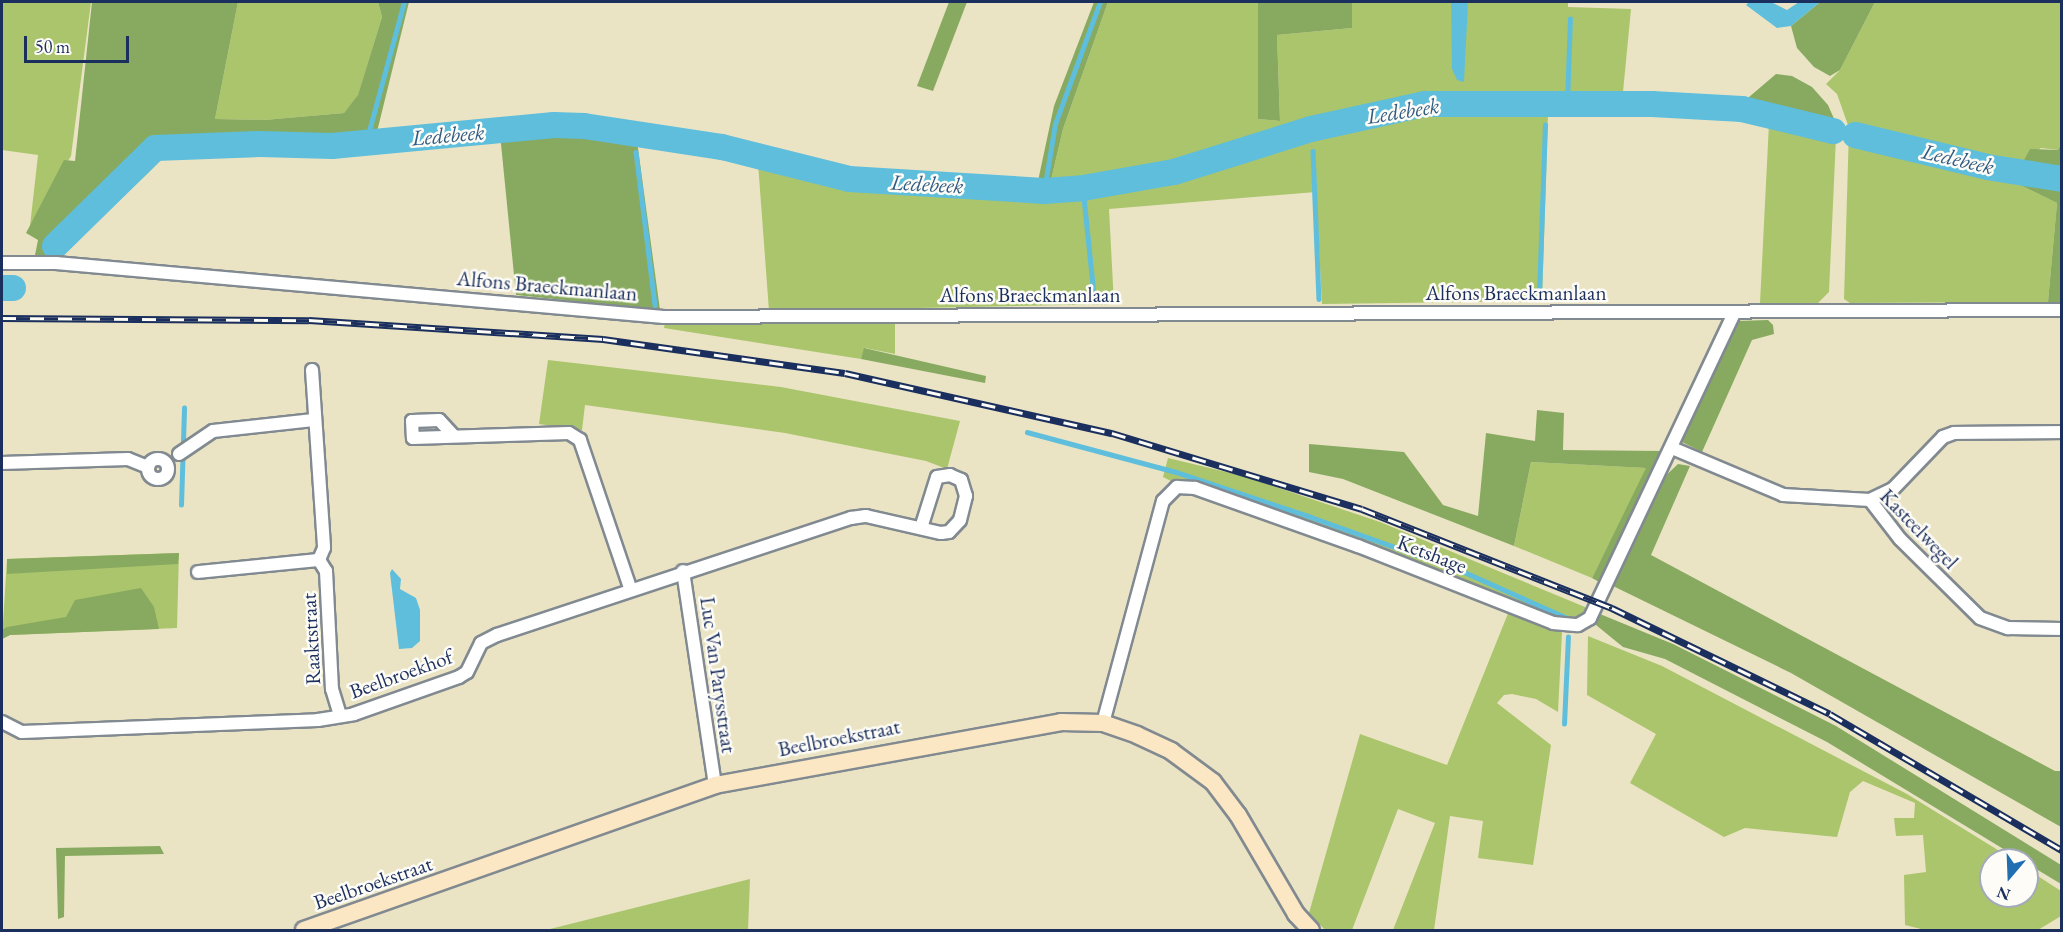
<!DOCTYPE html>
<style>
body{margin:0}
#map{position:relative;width:2063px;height:932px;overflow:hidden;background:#eae4c4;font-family:"EB Garamond",serif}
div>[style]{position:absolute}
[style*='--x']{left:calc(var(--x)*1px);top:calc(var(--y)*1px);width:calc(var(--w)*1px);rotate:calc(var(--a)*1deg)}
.green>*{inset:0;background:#abc56c}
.forest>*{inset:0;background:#88aa60}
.water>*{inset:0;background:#5ebedc}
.stream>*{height:4.5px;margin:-2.25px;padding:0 2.25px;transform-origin:2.25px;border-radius:2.25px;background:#5ebedc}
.river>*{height:26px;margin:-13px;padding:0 13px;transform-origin:13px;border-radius:13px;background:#5ebedc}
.roads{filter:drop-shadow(2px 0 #828a91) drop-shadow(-2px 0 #828a91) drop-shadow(0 2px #828a91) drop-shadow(0 -2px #828a91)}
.street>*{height:12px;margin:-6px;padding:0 6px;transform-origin:6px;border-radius:6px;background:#fff}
.street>.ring{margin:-6px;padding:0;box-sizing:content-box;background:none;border:12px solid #fff;border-radius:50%}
.secondary>*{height:16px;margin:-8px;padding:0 8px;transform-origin:8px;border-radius:8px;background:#fbe7c3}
.rail>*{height:7px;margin-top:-3.5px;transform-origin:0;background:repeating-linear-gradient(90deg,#fdfcf7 0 14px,#1b2f5e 0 28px);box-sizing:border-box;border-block:2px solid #1b2f5e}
span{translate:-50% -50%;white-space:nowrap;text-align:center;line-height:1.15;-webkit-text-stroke:5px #fdfcf7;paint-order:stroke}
.street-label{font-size:21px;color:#1b2f5e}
.water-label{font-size:22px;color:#2f5a84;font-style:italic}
.frame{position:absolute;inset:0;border:3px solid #1b2f5e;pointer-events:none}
.north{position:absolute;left:1979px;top:848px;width:60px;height:60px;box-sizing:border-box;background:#fdfcf7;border:2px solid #a3aaba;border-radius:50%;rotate:199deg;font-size:16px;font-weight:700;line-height:24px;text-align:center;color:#1b2f5e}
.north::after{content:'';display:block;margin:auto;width:21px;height:27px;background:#1f6fb2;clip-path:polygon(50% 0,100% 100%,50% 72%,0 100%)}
.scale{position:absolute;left:24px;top:36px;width:105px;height:27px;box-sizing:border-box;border:3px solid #1b2f5e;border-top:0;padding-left:8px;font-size:18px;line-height:21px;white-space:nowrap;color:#1b2f5e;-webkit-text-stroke:4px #fdfcf7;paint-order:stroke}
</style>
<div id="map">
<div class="green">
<div style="clip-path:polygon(2px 2px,91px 2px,71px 156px,30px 226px,38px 155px,2px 150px)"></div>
<div style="clip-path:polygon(238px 2px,378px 2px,382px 17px,358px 96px,344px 113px,264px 120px,215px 119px)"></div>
<div style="clip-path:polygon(1108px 2px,1258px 2px,1258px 119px,1280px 121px,1277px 35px,1352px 28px,1352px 2px,1568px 2px,1568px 7px,1631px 9px,1623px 92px,1453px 92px,1369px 104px,1283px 127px,1172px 165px,1051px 180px,1063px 129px)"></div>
<div style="clip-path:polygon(1875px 2px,2061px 2px,2061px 144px,2058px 150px,2041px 148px,2024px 160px,2022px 186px,2057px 203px,2048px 302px,1850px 303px,1844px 299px,1849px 128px,1837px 94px,1826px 84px,1840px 70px)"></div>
<div style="clip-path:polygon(1477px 106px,1548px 114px,1542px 301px,1322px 304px,1316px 192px,1109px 209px,1114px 304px,769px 311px,758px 163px,848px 186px,1082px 198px,1224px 164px,1350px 124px)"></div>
<div style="clip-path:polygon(1769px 123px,1836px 137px,1829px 292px,1818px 303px,1760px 303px)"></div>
<div style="clip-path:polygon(139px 170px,147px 174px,58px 258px,47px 258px)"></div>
<div style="clip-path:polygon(665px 323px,895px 323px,895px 354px,865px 348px,861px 359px,664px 328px)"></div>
<div style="clip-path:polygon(548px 360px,781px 387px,960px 421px,947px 469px,926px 461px,785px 433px,585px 405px,582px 430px,539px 424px)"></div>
<div style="clip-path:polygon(1168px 458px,1243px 476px,1380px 522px,1585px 607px,1585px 612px,1571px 622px,1549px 616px,1357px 538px,1194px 482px,1175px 483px,1163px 477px)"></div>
<div style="clip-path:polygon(1531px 462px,1647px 468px,1592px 578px,1514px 546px)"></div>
<div style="clip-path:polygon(179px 553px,177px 628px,10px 635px,2px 639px,7px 559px)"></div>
<div style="clip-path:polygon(1509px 611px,1562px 632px,1558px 712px,1536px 699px,1512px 694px,1504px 695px,1497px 703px,1551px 745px,1533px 865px,1478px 858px,1483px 821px,1450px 816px,1434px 930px,1393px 930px,1435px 823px,1398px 809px,1352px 930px,1325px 930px,1309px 913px,1360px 734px,1447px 765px)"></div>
<div style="clip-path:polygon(1588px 636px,1662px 666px,1907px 794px,2014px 860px,1991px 860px,1991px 896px,2027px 896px,2027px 869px,2061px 891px,2061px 916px,2038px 930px,1925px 930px,1905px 925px,1904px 875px,1926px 872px,1923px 835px,1896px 836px,1894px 818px,1914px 818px,1915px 803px,1863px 781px,1850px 792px,1837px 837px,1745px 828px,1724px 837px,1630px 783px,1656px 734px,1587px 695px)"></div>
<div style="clip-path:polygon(750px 879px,748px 930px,546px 930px)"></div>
</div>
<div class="forest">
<div style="clip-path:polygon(92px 2px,238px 2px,215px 119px,264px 120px,344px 113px,358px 95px,382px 17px,378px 2px,409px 2px,373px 148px,334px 153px,167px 153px,147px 174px,139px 170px,46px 256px,35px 255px,38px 240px,26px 233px,64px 160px,75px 161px)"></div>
<div style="clip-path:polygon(949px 2px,967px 2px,933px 91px,917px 86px)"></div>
<div style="clip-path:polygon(1094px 2px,1108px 2px,1063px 129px,1051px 180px,1038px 181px,1054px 106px)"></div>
<div style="clip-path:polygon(1258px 2px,1352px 2px,1352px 28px,1277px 35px,1280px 121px,1258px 119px)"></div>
<div style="clip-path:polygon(1820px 2px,1875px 2px,1840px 70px,1830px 76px,1814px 67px,1797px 48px,1791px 26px)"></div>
<div style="clip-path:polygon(1776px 74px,1792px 76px,1812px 87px,1828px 105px,1835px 121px,1836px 137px,1740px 115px,1644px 111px,1555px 115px,1531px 110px,1533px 94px,1623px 92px,1742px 103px)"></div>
<div style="clip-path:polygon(553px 129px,637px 141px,660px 310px,516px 295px,500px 134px)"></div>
<div style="clip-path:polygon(2061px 144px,2061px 302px,2048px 302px,2057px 203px,2022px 186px,2024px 160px,2030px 149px,2058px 150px)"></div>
<div style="clip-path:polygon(1768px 320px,1773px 325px,1774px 334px,1752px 340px,1702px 452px,1682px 442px,1737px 321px)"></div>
<div style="clip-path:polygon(864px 348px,986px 376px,985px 383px,861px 359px)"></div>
<div style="clip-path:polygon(1537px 410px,1564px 413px,1563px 450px,1662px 451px,1601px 583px,1592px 578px,1646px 468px,1531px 462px,1514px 546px,1343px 479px,1309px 472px,1309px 444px,1404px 452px,1443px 505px,1478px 516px,1486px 433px,1535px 441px)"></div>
<div style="clip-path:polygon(1678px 464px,1690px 466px,1651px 555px,2055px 771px,2061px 771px,2061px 827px,1791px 673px,1613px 586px,1660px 481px)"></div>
<div style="clip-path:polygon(179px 553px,178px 564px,7px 574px,7px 559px)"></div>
<div style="clip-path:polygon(141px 588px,154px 607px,159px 629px,10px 635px,2px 639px,2px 630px,7px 627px,66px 617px,75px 600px)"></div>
<div style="clip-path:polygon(1600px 614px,1673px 644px,1836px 726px,2061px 865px,2061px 884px,1827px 742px,1665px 659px,1623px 647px,1596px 625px)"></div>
<div style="clip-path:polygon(160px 846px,164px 854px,65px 856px,64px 917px,58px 919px,56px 848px)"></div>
</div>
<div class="water">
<div style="clip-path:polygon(1451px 2px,1468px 2px,1464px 82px,1457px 80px,1452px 69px)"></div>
<div style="clip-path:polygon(1749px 2px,1771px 2px,1787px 10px,1799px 2px,1820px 2px,1791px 26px,1777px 28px,1746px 5px)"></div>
<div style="clip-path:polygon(392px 569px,401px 579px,400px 589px,416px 598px,420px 610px,420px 641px,412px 648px,399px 649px,390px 573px)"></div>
</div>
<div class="stream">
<div style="--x:1567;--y:103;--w:84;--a:-88"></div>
<div style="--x:635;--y:134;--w:6;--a:90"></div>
<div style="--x:366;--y:142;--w:145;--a:-74.8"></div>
<div style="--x:1313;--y:151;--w:148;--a:87.7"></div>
<div style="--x:636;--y:152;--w:154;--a:82.9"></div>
<div style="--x:1083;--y:188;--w:107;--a:84.1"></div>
<div style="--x:1044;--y:191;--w:68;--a:-80.7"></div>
<div style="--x:1055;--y:124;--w:130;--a:-69.8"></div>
<div style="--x:1539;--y:296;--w:171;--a:-88"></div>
<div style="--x:1027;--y:432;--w:154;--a:15"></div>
<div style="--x:1176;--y:472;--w:142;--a:18.4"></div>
<div style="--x:1311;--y:517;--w:160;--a:19.7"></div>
<div style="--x:1462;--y:571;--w:113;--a:24.1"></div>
<div style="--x:181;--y:505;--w:97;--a:-88.2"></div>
<div style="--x:1564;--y:724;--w:87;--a:-87.4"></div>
</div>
<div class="river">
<div style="--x:1855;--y:135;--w:136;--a:13.6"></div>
<div style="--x:1987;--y:167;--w:76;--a:9.1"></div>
<div style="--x:55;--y:246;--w:140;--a:-44.4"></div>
<div style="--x:155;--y:148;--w:105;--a:-2.2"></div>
<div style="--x:260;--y:144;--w:72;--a:1.6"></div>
<div style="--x:332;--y:146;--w:223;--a:-5.4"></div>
<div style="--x:554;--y:125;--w:30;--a:2"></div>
<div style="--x:584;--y:126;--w:140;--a:8.7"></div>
<div style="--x:722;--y:147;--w:131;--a:14.1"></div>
<div style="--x:849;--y:179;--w:195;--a:3.5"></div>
<div style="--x:1044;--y:191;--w:39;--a:-4"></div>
<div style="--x:1083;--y:188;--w:92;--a:-10"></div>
<div style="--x:1174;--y:172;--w:144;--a:-17.4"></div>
<div style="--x:1311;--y:129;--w:117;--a:-12.4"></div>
<div style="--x:1425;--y:104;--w:227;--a:0"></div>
<div style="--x:1652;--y:104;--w:90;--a:3.2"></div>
<div style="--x:1742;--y:109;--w:94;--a:13.6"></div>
<div style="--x:2;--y:288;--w:11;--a:0"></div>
</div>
<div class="roads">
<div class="street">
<div style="--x:2;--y:263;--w:54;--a:0"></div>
<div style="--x:56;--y:263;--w:610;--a:5.08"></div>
<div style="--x:664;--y:317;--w:1398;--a:-0.29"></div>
<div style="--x:312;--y:370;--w:178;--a:86.1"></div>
<div style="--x:324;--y:548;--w:13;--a:113"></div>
<div style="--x:319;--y:560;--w:13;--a:58"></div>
<div style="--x:326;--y:571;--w:118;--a:87.1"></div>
<div style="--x:332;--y:689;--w:28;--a:73"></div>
<div style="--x:454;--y:436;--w:22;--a:-133"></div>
<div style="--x:439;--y:420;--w:27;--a:178"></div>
<div style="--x:412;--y:421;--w:17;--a:87"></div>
<div style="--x:413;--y:438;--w:156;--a:-1.8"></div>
<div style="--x:569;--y:433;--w:13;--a:32"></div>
<div style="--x:580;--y:440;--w:156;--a:71.3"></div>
<div style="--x:1672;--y:448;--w:121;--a:22.9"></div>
<div style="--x:1783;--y:495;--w:87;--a:3.3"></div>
<div style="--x:1870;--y:500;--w:49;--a:52.4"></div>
<div style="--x:1900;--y:539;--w:112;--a:44.6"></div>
<div style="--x:1980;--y:618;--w:30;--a:20"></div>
<div style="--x:2008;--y:628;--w:54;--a:1.1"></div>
<div style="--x:179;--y:454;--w:41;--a:-34.1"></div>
<div style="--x:213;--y:431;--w:101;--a:-6.3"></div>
<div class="ring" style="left:148px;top:459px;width:8px;height:8px"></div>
<div style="--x:2;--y:463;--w:126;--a:-1.8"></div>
<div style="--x:128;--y:459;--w:22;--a:22"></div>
<div style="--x:1870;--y:500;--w:25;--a:-26"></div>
<div style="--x:1893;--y:489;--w:72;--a:-46.1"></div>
<div style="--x:1943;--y:437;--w:12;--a:-20"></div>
<div style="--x:1954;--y:433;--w:108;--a:-0.5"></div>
<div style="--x:683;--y:571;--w:216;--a:81.5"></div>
<div style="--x:198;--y:572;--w:122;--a:-5.7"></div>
<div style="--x:2;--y:722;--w:22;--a:27"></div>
<div style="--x:22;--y:732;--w:296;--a:-2.3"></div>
<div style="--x:318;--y:720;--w:36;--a:-9"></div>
<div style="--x:354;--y:714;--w:111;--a:-19.4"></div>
<div style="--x:459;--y:677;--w:9;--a:-32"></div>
<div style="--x:467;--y:672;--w:32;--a:-64"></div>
<div style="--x:481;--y:643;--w:18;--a:-27"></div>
<div style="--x:497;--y:635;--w:373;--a:-18.3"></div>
<div style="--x:851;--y:518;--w:15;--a:-8"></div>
<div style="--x:866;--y:516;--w:77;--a:12.8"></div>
<div style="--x:941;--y:533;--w:8;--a:-7"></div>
<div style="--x:949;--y:532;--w:16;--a:-47"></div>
<div style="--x:960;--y:520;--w:25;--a:-76"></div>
<div style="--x:966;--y:496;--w:17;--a:-107"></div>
<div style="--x:961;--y:480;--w:12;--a:-156"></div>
<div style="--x:950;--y:475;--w:13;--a:171"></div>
<div style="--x:937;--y:477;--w:53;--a:107.4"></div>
<div style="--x:1103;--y:723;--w:230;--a:-74.9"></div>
<div style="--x:1163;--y:501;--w:20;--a:-45"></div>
<div style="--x:1177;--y:487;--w:18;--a:3"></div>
<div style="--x:1195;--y:488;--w:173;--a:19.6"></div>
<div style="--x:1358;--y:546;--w:210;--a:21.5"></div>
<div style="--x:1553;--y:623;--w:25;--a:5"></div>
<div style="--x:1578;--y:625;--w:14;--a:-30"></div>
<div style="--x:1590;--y:618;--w:337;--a:-64.7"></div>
</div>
<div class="secondary">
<div style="--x:304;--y:930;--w:436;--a:-19.4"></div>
<div style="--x:715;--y:785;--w:352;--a:-10.3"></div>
<div style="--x:1061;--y:722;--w:42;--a:1.4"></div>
<div style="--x:1103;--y:723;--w:36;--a:19"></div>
<div style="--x:1137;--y:735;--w:38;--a:25"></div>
<div style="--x:1171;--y:751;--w:52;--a:36.4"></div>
<div style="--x:1213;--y:782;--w:41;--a:52.9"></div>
<div style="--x:1238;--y:815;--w:115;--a:59.6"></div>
<div style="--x:1296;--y:914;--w:22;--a:47"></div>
</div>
</div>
<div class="rail">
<div style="--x:2;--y:318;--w:307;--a:0.4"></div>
<div style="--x:309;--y:320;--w:295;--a:3.7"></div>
<div style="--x:603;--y:339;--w:244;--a:8"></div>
<div style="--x:845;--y:373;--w:274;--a:12.7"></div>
<div style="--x:1112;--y:433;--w:261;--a:16.9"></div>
<div style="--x:1362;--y:509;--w:269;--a:21.6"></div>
<div style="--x:1612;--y:608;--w:242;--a:25.9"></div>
<div style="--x:1830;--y:714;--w:269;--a:30.4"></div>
</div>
<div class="street-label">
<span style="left:547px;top:286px;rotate:5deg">Alfons Braeckmanlaan</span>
<span style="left:1516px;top:293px">Alfons Braeckmanlaan</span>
<span style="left:1030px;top:295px">Alfons Braeckmanlaan</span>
<span style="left:1919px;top:529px;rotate:46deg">Kasteelwegel</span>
<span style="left:1432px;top:554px;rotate:21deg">Ketshage</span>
<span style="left:311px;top:639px;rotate:-93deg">Raaktstraat</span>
<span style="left:401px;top:674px;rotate:-20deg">Beelbroekhof</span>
<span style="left:718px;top:675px;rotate:82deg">Luc Van Parysstraat</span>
<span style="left:839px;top:738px;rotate:-11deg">Beelbroekstraat</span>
<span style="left:373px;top:883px;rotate:-19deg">Beelbroekstraat</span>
</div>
<div class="water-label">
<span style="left:1403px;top:111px;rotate:-9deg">Ledebeek</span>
<span style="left:448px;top:135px;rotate:-5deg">Ledebeek</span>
<span style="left:1958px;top:159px;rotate:13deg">Ledebeek</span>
<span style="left:927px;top:184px;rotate:3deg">Ledebeek</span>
</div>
<div class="frame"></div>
<div class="north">N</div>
<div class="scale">50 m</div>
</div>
